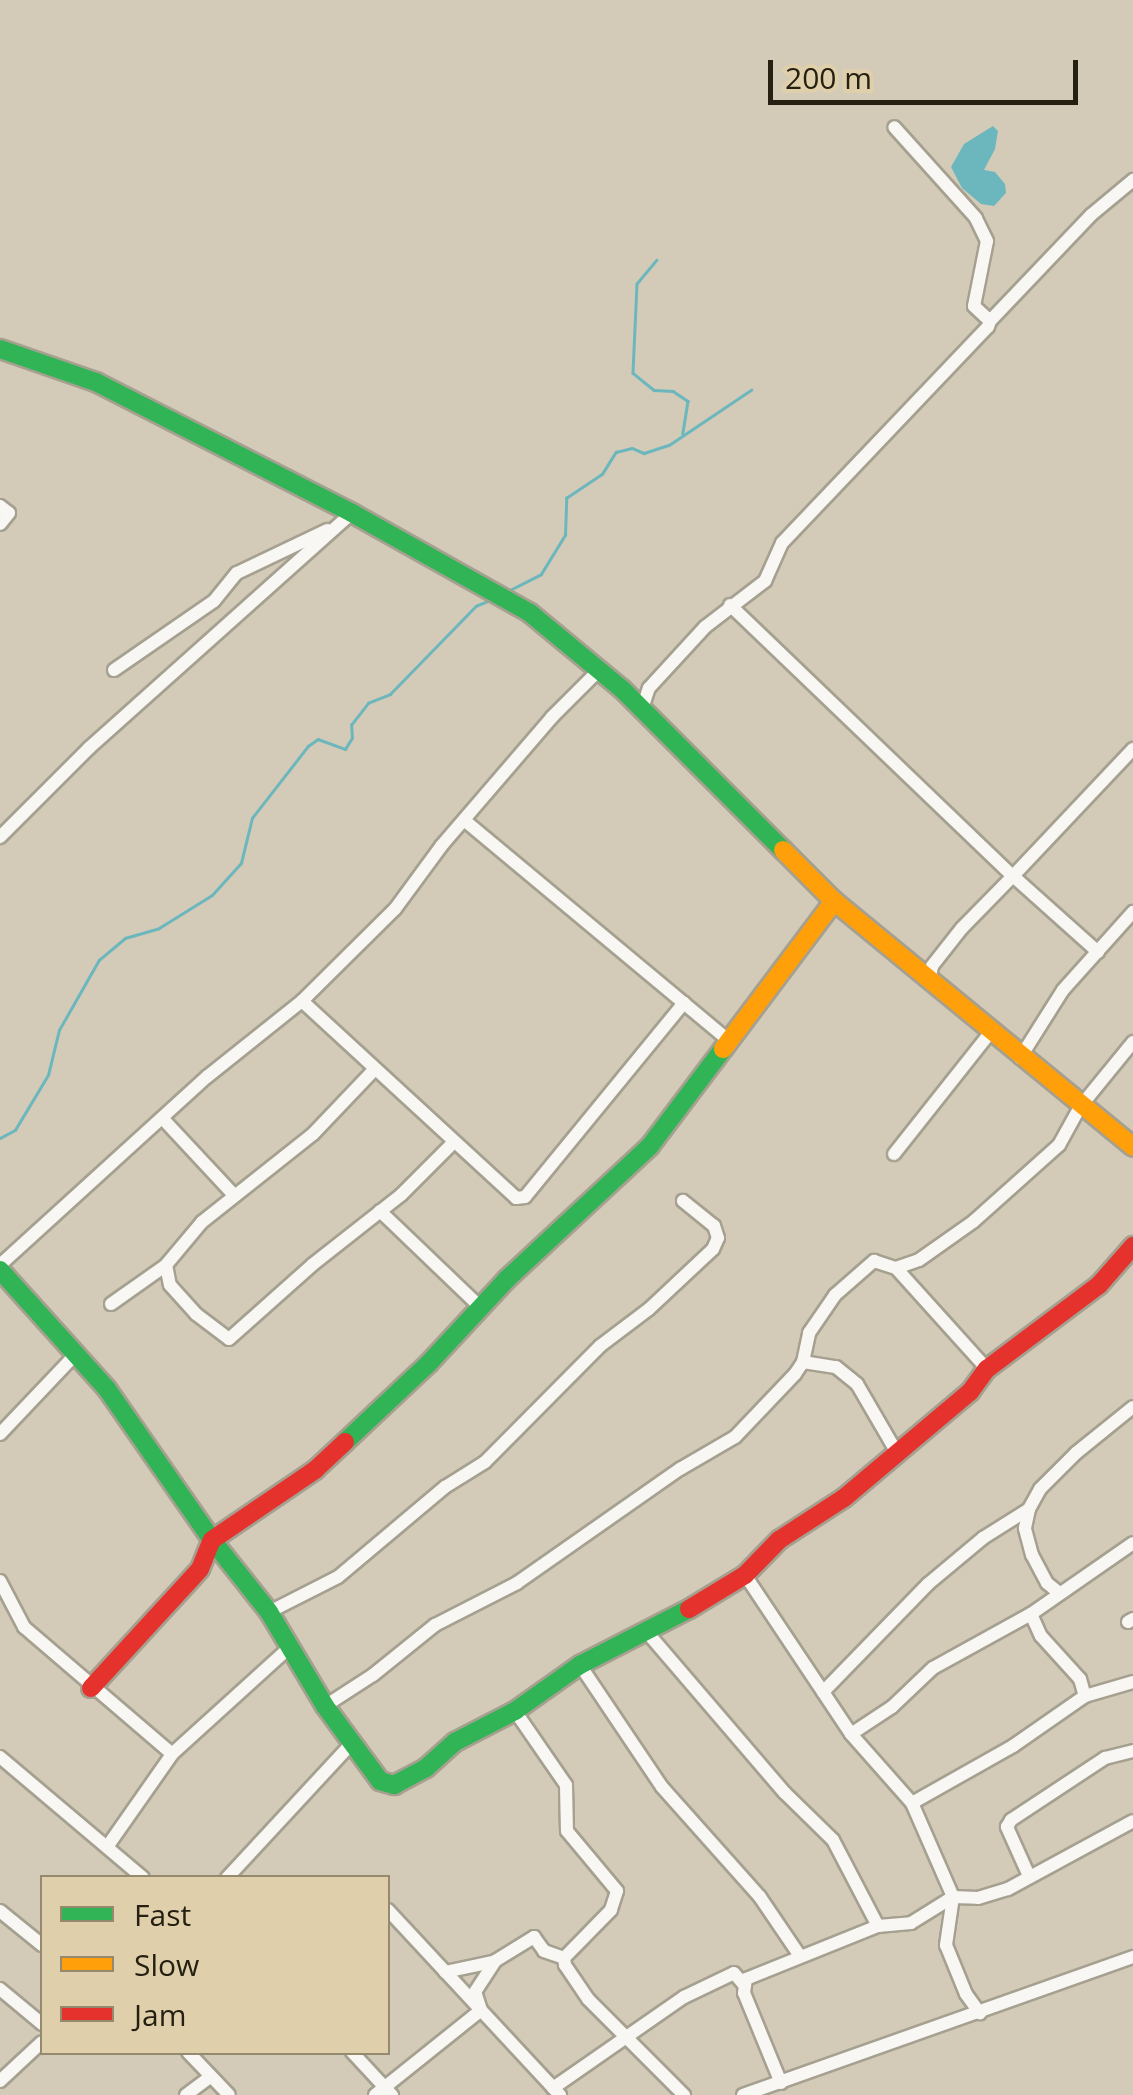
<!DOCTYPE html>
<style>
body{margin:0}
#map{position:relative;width:1133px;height:2095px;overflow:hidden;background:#d3cbb7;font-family:"Open Sans",sans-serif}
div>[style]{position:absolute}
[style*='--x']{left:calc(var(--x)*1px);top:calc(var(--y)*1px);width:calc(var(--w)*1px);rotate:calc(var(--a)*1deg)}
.water>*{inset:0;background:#6cb7bd}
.stream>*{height:2.5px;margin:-1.25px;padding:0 1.25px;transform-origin:1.25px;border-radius:1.25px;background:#6cb7bd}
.roads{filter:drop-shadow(2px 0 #a5a090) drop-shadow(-2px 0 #a5a090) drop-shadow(0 2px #a5a090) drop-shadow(0 -2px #a5a090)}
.street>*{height:12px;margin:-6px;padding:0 6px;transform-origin:6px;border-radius:6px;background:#f8f7f4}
.fast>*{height:18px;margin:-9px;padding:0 9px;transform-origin:9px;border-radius:9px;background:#30b455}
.slow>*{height:18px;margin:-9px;padding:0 9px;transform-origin:9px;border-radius:9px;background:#ff9f0a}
.jam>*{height:18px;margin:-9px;padding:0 9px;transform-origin:9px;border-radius:9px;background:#e5322d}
span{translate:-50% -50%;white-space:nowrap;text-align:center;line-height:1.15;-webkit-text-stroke:9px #dfd0ab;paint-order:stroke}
.legend{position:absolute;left:40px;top:1875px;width:350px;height:180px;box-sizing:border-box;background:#dfd0ab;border:2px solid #958a6e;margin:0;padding:12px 18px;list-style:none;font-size:30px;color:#252012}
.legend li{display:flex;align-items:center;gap:20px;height:50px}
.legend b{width:50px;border:2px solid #958a6e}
.scale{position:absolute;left:768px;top:60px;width:310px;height:45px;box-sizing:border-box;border:5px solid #252012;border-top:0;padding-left:12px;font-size:30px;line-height:35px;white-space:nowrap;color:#252012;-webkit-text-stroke:8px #dfd0ab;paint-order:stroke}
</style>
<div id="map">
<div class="water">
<div style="clip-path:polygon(993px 126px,998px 131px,995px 149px,984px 170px,995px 172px,1005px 184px,1006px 193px,994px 206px,981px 204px,962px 188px,951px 167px,964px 144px)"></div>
</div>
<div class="stream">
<div style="--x:657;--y:260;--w:31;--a:130"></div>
<div style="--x:637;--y:284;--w:89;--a:92.6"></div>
<div style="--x:633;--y:373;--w:27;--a:39"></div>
<div style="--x:654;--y:390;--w:19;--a:3"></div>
<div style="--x:673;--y:391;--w:18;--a:34"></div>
<div style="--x:688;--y:401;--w:33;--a:99"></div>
<div style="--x:506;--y:592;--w:39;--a:-27"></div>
<div style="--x:541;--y:574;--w:46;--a:-58.4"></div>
<div style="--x:565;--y:535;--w:37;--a:-88"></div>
<div style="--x:566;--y:498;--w:43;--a:-33.7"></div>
<div style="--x:602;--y:474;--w:26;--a:-58"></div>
<div style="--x:616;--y:452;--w:16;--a:-14"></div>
<div style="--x:632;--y:448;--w:13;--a:23"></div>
<div style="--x:644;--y:453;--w:26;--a:-18"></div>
<div style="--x:669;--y:445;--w:99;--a:-33.9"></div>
<div style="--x:0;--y:1138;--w:17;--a:-28"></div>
<div style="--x:15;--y:1130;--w:64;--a:-59"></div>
<div style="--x:48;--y:1075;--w:46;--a:-76.3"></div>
<div style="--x:59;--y:1030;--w:81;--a:-60.3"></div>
<div style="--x:99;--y:960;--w:34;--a:-40"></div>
<div style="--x:125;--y:938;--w:35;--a:-16"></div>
<div style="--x:159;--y:928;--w:62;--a:-31.9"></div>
<div style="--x:212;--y:895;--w:43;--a:-47.8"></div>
<div style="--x:241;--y:863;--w:46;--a:-76.3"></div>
<div style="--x:252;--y:818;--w:91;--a:-52.1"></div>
<div style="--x:308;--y:746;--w:12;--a:-35"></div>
<div style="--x:318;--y:739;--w:29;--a:20"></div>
<div style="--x:345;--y:749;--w:13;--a:-58"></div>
<div style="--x:352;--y:738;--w:13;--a:-94"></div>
<div style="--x:351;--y:725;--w:28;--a:-52"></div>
<div style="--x:368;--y:703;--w:24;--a:-22"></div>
<div style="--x:390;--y:694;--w:123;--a:-45.7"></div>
<div style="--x:476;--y:606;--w:15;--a:-23"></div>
</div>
<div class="roads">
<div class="street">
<div style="--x:990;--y:321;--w:146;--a:-46.4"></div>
<div style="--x:1091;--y:215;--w:55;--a:-39.8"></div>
<div style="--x:0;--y:506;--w:11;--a:38"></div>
<div style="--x:9;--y:513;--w:14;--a:129"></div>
<div style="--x:730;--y:605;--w:392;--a:43.8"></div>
<div style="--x:1013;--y:876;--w:175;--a:-46.6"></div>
<div style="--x:114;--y:670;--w:121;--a:-34.6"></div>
<div style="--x:214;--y:601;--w:36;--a:-51"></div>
<div style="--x:237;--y:573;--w:100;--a:-25.5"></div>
<div style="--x:642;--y:709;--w:22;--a:-72"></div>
<div style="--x:649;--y:688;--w:83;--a:-47.4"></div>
<div style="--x:705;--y:627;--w:76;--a:-37.5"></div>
<div style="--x:765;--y:581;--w:42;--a:-65.9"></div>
<div style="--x:782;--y:543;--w:298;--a:-46.4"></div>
<div style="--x:988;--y:327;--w:6;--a:-72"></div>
<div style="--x:990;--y:321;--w:22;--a:-137"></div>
<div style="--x:974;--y:306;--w:66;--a:-78.7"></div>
<div style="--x:987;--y:241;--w:25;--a:-116"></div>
<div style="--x:976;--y:218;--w:122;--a:-132"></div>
<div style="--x:464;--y:820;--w:345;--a:39.8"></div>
<div style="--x:0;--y:837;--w:126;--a:-45"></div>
<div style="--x:89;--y:748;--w:353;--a:-41.8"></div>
<div style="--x:929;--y:982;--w:16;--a:-79"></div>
<div style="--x:932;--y:966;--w:48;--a:-51.7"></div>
<div style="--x:962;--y:928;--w:73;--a:-45.6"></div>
<div style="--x:1013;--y:876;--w:114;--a:41.8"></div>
<div style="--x:302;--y:1001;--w:291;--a:42.6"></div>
<div style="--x:516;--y:1198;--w:9;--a:-6"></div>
<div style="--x:525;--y:1197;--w:251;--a:-50.7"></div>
<div style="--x:1020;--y:1058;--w:80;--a:-57.7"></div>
<div style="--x:1063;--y:990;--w:105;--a:-48.1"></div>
<div style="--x:373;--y:1071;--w:87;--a:133.6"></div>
<div style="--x:313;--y:1134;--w:142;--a:141.6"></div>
<div style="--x:202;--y:1222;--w:56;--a:129.9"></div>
<div style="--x:166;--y:1265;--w:20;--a:79"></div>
<div style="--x:170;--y:1285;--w:39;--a:48"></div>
<div style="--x:196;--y:1314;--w:41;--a:37.1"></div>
<div style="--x:229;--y:1339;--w:111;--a:-41.7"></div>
<div style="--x:312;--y:1265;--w:113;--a:-38.2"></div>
<div style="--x:401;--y:1195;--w:72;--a:-45"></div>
<div style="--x:164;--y:1120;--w:101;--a:47"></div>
<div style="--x:894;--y:1154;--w:154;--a:-51.6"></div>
<div style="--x:380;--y:1211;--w:140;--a:43.8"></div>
<div style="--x:0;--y:1265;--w:281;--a:-42.3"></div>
<div style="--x:208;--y:1076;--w:120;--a:-38.6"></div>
<div style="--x:302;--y:1001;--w:131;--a:-44.7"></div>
<div style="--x:395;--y:909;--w:79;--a:-53.7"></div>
<div style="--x:442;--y:845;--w:169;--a:-49.3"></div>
<div style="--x:552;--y:717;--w:68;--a:-45"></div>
<div style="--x:896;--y:1268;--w:136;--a:48"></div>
<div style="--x:111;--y:1304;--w:67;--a:-35.3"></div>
<div style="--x:803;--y:1362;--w:33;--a:9"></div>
<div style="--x:836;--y:1367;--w:27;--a:39"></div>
<div style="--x:857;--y:1384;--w:78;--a:59.8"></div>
<div style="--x:0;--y:1434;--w:108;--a:-46.5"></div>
<div style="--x:745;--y:1575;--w:191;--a:56.3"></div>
<div style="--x:851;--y:1734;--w:92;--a:48.5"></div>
<div style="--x:912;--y:1803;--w:103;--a:66.4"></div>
<div style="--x:953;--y:1897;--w:49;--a:98.3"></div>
<div style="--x:946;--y:1945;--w:53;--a:67.8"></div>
<div style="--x:966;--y:1994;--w:24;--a:54"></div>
<div style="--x:0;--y:1581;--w:52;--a:62.4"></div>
<div style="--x:24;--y:1627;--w:195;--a:40.6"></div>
<div style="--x:1058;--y:1592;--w:14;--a:-141"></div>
<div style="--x:1047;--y:1583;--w:32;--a:-118"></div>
<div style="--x:1032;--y:1555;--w:28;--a:-105"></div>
<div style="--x:1025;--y:1528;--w:19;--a:-78"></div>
<div style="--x:1029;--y:1509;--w:23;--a:-61"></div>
<div style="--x:1040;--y:1489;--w:51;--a:-45"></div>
<div style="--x:1076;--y:1453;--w:73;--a:-38.9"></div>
<div style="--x:269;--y:1612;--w:77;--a:-26.9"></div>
<div style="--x:338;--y:1577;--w:140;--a:-40.1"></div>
<div style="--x:445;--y:1487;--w:47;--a:-32"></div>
<div style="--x:485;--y:1462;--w:163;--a:-45.2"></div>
<div style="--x:600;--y:1346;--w:61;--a:-37.1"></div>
<div style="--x:649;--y:1309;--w:88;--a:-43.2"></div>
<div style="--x:713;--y:1249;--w:12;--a:-66"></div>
<div style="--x:718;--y:1238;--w:13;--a:-108"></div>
<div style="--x:714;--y:1226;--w:40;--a:-141"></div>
<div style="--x:1031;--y:1614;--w:24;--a:66"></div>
<div style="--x:1041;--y:1636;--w:58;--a:47.8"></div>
<div style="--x:1080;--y:1679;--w:18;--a:74"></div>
<div style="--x:1128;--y:1622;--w:6;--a:-31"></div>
<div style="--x:646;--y:1631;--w:213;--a:49.4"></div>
<div style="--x:785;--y:1793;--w:67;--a:44.4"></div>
<div style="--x:833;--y:1840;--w:97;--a:62.4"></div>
<div style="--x:580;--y:1665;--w:147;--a:56.1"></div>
<div style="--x:662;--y:1787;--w:147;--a:48.3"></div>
<div style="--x:760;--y:1897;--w:71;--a:55.9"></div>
<div style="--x:823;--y:1692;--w:151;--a:-45.8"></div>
<div style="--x:928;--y:1584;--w:72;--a:-39.9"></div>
<div style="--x:983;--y:1538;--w:54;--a:-32.2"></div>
<div style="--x:325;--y:1706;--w:57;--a:-32.9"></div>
<div style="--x:373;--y:1675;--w:80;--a:-38.9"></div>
<div style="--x:435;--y:1625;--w:92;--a:-27.1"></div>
<div style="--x:517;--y:1583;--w:199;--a:-35"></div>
<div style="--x:680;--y:1469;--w:64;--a:-30.2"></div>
<div style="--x:735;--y:1437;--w:87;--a:-46.4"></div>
<div style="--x:795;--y:1374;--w:14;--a:-56"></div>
<div style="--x:803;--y:1362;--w:30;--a:-78"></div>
<div style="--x:809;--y:1333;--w:46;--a:-55.6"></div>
<div style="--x:835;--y:1295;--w:52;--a:-41.1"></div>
<div style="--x:874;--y:1261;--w:23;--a:18"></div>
<div style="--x:896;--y:1268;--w:24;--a:-19"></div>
<div style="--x:919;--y:1260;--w:67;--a:-35.3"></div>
<div style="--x:974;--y:1221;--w:114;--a:-41.8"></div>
<div style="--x:1059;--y:1145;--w:43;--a:-61.1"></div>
<div style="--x:1080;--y:1107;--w:84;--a:-50.8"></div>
<div style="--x:515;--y:1711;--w:90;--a:55.4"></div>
<div style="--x:566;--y:1785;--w:46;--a:88.8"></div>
<div style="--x:567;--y:1831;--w:78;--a:50.2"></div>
<div style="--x:617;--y:1891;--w:20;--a:108"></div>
<div style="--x:611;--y:1910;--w:67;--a:134.4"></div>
<div style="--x:564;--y:1958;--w:7;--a:82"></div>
<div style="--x:565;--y:1965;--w:41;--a:55.9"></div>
<div style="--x:588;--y:1999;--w:136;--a:45"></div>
<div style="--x:851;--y:1734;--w:49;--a:-33.4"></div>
<div style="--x:892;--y:1707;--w:57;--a:-43.6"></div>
<div style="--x:933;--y:1668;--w:112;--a:-28.9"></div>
<div style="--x:1031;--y:1614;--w:124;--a:-34.8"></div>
<div style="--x:0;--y:1757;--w:187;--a:40.2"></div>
<div style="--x:912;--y:1803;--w:116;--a:-29.4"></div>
<div style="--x:1013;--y:1746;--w:88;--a:-34.8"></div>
<div style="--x:1085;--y:1696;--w:50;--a:-16.3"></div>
<div style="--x:107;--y:1847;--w:113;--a:-55"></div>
<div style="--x:172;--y:1754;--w:159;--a:-42.2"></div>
<div style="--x:1029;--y:1876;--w:54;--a:-114.2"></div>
<div style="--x:1007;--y:1827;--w:8;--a:-60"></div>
<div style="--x:1011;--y:1820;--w:113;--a:-33.4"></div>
<div style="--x:1105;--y:1758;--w:29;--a:-14"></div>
<div style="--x:227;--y:1878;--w:184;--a:-47.2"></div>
<div style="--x:388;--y:1910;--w:253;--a:47.1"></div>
<div style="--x:0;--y:1911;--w:54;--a:39"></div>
<div style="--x:445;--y:1972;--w:49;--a:-11.8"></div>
<div style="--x:0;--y:1989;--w:55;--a:39.8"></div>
<div style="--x:188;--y:2052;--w:59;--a:46.4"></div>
<div style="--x:352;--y:2052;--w:59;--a:47.1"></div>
<div style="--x:0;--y:2081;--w:57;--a:-42.9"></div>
<div style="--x:781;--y:2083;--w:97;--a:-112.3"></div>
<div style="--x:744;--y:1993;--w:14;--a:-82"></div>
<div style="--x:746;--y:1979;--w:142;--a:-21.9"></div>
<div style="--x:878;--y:1926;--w:33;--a:-5"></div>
<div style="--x:911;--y:1923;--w:49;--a:-31.8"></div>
<div style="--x:953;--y:1897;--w:25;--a:2"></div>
<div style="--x:978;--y:1898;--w:31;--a:-17"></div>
<div style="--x:1008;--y:1889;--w:142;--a:-28.5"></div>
<div style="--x:553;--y:2088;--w:160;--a:-34.8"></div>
<div style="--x:684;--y:1997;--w:55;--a:-25.6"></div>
<div style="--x:734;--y:1973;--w:16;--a:50"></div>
<div style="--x:186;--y:2095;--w:30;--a:-37"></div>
<div style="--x:375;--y:2095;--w:136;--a:-38.7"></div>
<div style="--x:481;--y:2010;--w:19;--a:-108"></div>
<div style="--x:475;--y:1992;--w:37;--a:-57"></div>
<div style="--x:495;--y:1961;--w:46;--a:-31.6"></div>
<div style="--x:534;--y:1937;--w:17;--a:54"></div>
<div style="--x:544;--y:1951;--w:21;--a:19"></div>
<div style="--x:743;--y:2095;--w:414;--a:-19.5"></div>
</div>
<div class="fast">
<div style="--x:0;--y:349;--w:102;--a:19"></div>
<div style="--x:96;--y:382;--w:288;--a:27.1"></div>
<div style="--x:352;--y:513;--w:204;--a:29.3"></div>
<div style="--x:530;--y:613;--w:119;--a:39.6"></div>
<div style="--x:622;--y:689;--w:228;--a:45"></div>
<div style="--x:0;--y:1270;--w:160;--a:48"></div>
<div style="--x:107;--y:1389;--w:184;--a:55.2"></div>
<div style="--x:212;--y:1540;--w:92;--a:51.6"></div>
<div style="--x:269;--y:1612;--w:109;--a:59.2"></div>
<div style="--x:325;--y:1706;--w:93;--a:53.7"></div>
<div style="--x:380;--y:1781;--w:15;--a:16"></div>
<div style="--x:394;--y:1785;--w:36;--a:-28"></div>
<div style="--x:426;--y:1768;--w:39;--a:-42"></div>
<div style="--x:455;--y:1742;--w:68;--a:-27.3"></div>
<div style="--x:515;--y:1711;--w:80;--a:-35.3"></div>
<div style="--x:580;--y:1665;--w:123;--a:-27.2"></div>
<div style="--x:345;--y:1442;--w:115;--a:-43.2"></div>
<div style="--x:429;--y:1363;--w:115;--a:-47.1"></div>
<div style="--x:507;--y:1279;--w:195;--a:-42.9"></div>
<div style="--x:650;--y:1146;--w:121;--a:-53"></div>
</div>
<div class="slow">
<div style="--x:783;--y:850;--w:72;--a:45"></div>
<div style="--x:834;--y:901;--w:387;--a:39.4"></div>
<div style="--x:723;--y:1049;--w:185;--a:-53.1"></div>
</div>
<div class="jam">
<div style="--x:689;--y:1609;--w:66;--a:-31.3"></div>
<div style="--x:745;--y:1575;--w:49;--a:-45.8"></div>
<div style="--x:779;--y:1540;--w:77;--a:-32.9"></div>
<div style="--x:844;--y:1498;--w:165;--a:-40.1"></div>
<div style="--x:970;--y:1392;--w:29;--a:-54"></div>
<div style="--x:987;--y:1369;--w:140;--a:-36.9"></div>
<div style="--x:1099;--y:1285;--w:52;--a:-48.9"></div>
<div style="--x:91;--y:1688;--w:161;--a:-47.5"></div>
<div style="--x:200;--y:1569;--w:31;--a:-68"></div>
<div style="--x:212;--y:1540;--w:125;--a:-34.2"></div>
<div style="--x:315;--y:1470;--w:41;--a:-43"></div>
</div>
</div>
<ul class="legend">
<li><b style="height:12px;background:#30b455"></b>Fast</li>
<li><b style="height:12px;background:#ff9f0a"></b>Slow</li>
<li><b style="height:12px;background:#e5322d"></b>Jam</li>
</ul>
<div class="scale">200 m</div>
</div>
